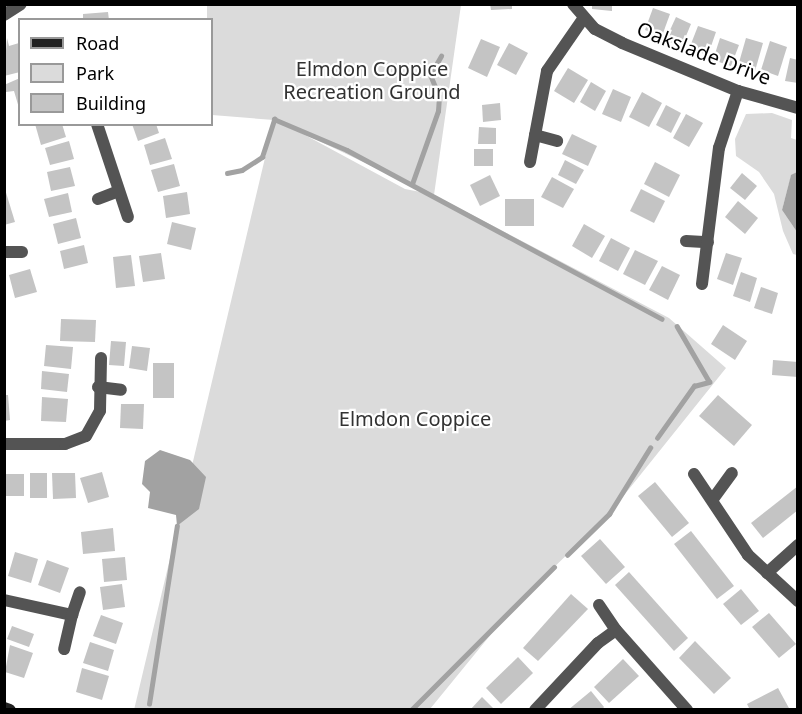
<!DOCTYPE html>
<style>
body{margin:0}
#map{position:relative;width:802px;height:714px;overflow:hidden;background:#fff;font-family:"Noto Sans",sans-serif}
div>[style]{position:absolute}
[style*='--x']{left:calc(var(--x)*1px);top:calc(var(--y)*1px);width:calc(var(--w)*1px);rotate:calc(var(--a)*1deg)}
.green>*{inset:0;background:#dbdbdb}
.water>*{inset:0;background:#a2a2a2}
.stream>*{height:4.5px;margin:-2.25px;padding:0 2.25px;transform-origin:2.25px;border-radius:2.25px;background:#a2a2a2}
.building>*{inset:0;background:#c4c4c4}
.street>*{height:12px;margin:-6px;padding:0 6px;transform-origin:6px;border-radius:6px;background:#545454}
.secondary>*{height:12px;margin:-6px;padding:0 6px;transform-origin:6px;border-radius:6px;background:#212121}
span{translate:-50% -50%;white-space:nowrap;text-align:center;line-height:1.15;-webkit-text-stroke:4.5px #fff;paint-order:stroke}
.street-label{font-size:20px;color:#000}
.park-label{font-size:20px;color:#323232}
.frame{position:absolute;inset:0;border:6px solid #000;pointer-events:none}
.legend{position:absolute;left:18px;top:18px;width:195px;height:108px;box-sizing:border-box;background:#fff;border:2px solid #999;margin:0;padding:8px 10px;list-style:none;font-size:18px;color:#000}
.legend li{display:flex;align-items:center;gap:12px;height:30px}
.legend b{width:30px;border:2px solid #999}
</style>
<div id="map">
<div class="green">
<div style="clip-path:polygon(evenodd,207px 5px,461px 5px,434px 195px,669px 318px,726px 368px,609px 514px,514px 606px,430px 709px,134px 710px,274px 120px,212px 115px,212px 20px,207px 19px,207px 5px,292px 128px,430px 194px,431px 194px,405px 189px,292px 128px)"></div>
<div style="clip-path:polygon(772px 113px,792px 120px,791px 138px,797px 140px,797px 172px,791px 176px,782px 210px,797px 232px,797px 255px,793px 254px,783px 231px,774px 194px,759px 172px,736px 156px,735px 139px,746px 114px)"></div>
</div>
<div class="water">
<div style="clip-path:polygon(797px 172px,797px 232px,782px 210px,791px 175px)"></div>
<div style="clip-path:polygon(160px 450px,190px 460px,206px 477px,199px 509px,177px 526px,176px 515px,148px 508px,150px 492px,142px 484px,145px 461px)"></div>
</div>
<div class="stream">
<div style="--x:227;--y:173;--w:15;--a:-11"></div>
<div style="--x:242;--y:170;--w:24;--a:-33"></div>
<div style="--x:262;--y:157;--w:40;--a:-72"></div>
<div style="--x:274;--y:119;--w:79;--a:23"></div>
<div style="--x:347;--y:150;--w:357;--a:28.2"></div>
<div style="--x:412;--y:184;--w:77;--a:-70.4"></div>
<div style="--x:438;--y:111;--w:14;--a:-86"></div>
<div style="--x:439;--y:97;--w:24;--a:-112"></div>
<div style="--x:430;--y:75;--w:22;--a:-60"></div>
<div style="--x:657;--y:438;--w:64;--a:-54.6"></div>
<div style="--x:694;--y:386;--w:16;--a:-15"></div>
<div style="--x:709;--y:382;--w:64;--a:-120.2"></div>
<div style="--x:567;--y:555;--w:59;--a:-44.3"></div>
<div style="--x:609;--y:514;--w:78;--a:-58.2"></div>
<div style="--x:149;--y:704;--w:180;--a:-81.1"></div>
<div style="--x:411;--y:710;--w:202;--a:-45"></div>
</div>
<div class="building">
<div style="clip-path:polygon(490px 4px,512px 4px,512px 9px,491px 10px)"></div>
<div style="clip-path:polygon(592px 4px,612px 4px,612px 11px,592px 9px)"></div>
<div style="clip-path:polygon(653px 8px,670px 14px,662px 36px,645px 30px)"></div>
<div style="clip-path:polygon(108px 12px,109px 20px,83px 20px,83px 14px)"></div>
<div style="clip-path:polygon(676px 17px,691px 24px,681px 48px,665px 41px)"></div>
<div style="clip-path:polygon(698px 26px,716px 32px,708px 55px,689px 49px)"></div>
<div style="clip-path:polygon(7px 38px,9px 46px,19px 43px,20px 72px,4px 76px)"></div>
<div style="clip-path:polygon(720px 38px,739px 45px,731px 66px,713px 60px)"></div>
<div style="clip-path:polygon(746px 38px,763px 43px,755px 71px,738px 66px)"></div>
<div style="clip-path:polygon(481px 39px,500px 47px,487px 77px,468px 68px)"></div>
<div style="clip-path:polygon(770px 41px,787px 47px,778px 76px,761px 70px)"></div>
<div style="clip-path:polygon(509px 43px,528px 53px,516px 75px,497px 65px)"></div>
<div style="clip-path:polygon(790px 58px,798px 60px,798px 83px,785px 81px)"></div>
<div style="clip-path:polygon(568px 68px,588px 80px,574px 103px,554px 91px)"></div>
<div style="clip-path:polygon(20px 78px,20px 108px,19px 108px,14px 91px,6px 92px,4px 85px)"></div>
<div style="clip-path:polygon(591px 82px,606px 91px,595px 111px,580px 102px)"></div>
<div style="clip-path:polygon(613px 89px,631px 97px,621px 122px,602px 114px)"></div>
<div style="clip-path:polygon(642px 92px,662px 103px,649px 127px,629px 117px)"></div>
<div style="clip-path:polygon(500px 103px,501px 120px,483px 122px,482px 105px)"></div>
<div style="clip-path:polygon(666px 105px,681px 113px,671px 133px,656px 125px)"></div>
<div style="clip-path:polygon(686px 114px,703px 123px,689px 147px,673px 138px)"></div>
<div style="clip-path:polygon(35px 124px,62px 124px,66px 137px,41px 145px)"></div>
<div style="clip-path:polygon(132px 124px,156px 124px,159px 133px,138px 141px)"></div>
<div style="clip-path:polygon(479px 127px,496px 128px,496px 144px,478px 144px)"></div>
<div style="clip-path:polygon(572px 134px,597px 146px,588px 166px,562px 154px)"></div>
<div style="clip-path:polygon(165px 138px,172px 159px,150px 165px,144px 145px)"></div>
<div style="clip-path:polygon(69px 141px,74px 159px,50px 165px,45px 148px)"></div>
<div style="clip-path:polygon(474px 149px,493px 149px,493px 166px,474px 166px)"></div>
<div style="clip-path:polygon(565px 160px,584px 170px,576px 184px,558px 175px)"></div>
<div style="clip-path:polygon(655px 162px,680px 175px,669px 197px,644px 184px)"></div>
<div style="clip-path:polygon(174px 164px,180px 186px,158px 192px,151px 170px)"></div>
<div style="clip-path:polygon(70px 167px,75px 186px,51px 191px,47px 172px)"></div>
<div style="clip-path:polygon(742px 173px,757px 186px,745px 200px,730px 188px)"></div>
<div style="clip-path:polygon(490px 175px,500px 196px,480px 206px,470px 185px)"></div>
<div style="clip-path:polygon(552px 177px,574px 189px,563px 208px,541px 197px)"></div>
<div style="clip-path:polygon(4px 186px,15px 222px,4px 225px)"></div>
<div style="clip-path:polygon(641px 189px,665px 201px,654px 223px,630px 211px)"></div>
<div style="clip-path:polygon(187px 192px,190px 214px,166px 218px,163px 196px)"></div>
<div style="clip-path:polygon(68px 193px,72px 212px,49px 217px,44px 199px)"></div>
<div style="clip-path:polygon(505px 199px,534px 199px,534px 226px,505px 226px)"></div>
<div style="clip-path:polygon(738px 201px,758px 218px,745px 234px,725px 217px)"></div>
<div style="clip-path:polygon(76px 218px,81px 238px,58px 244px,53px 224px)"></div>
<div style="clip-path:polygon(172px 222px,196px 228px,191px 250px,167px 244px)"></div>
<div style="clip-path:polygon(584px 224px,605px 236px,592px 258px,572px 246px)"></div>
<div style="clip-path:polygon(611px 238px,630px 248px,618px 271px,599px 261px)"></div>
<div style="clip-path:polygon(84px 245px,88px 263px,64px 269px,60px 251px)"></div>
<div style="clip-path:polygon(635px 250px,658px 261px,645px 285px,623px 274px)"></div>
<div style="clip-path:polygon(161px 253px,165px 279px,143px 282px,139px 256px)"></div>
<div style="clip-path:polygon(726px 253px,742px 258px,733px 285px,717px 279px)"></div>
<div style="clip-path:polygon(131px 255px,135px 286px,116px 288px,113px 257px)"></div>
<div style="clip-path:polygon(662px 266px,680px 275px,668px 300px,649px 290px)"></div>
<div style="clip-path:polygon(30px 269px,37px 292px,15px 298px,9px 275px)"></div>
<div style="clip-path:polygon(741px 272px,757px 278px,750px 302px,733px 296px)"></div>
<div style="clip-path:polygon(761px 287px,778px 293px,772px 314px,754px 308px)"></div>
<div style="clip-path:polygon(61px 319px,96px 320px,95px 342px,60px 341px)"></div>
<div style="clip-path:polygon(723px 325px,747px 341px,735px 360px,711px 344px)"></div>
<div style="clip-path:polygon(111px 341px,126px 342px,124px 366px,109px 365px)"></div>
<div style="clip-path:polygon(46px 345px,73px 347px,71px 369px,44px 366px)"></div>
<div style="clip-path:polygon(132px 346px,150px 348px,147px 371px,129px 368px)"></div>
<div style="clip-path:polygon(773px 360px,798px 362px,798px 377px,772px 375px)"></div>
<div style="clip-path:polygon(153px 363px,174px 363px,174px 398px,153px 398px)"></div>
<div style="clip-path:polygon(42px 371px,69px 374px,67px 392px,41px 389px)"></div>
<div style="clip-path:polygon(4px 395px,8px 395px,10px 420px,4px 421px)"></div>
<div style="clip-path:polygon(718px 395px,752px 425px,734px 446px,699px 416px)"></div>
<div style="clip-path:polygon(42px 397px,68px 399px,66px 422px,41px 421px)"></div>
<div style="clip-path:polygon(121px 404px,144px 404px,143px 429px,120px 428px)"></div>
<div style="clip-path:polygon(102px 472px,109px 497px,88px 503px,80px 478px)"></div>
<div style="clip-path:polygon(30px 473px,47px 473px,47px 498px,30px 498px)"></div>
<div style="clip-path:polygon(52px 473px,75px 473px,76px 498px,53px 499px)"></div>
<div style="clip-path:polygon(4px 474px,24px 474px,24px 496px,4px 496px)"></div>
<div style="clip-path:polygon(655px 482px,689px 523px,672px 537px,638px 496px)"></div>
<div style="clip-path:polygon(798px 486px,798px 510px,763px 538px,751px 523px)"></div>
<div style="clip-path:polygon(113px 528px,115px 551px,83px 554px,81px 532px)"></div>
<div style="clip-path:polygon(691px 531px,734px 586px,717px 599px,674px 544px)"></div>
<div style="clip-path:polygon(600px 539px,625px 567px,606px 584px,581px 556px)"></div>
<div style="clip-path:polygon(15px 552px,38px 559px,31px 583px,8px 576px)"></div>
<div style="clip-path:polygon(125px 557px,127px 580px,104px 582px,102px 559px)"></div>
<div style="clip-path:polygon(47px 560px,69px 568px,60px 593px,38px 585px)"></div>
<div style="clip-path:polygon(629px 572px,688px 638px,674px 651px,615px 585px)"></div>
<div style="clip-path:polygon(122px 584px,125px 607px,103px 610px,100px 587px)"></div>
<div style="clip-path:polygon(741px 589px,759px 611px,741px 625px,723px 604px)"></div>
<div style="clip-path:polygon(571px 594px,588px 609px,538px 661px,523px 648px)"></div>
<div style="clip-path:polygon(769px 613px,796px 644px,779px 658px,752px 627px)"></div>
<div style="clip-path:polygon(101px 615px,123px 623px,116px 644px,93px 636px)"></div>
<div style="clip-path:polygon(12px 626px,34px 634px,29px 647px,7px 639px)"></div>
<div style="clip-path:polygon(695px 641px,731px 678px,714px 694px,679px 658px)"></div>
<div style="clip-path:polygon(90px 642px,114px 650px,108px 671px,83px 663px)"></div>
<div style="clip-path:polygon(10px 645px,33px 653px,24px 678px,5px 672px)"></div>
<div style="clip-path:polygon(518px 657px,533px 673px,501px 704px,486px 688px)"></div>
<div style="clip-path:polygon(623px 659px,639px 676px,609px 703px,594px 687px)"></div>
<div style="clip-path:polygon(82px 668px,109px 676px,102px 700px,76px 692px)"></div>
<div style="clip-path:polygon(778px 688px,790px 710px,750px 710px,747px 704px)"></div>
<div style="clip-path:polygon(591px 691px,604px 707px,602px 710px,568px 710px)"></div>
<div style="clip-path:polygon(482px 697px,495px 710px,470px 710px)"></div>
</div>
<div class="street">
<div style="--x:573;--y:4;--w:33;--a:49"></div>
<div style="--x:595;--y:29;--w:30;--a:27"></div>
<div style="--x:622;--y:43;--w:126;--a:22.5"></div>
<div style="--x:738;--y:91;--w:62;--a:15.8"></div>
<div style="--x:4;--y:15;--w:20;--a:-33"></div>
<div style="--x:97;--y:124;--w:98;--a:71.6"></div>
<div style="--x:535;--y:135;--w:23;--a:15"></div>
<div style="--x:530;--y:162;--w:93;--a:-79.4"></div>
<div style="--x:547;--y:71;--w:63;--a:-55.3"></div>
<div style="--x:98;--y:199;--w:22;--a:-21"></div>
<div style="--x:686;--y:241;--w:22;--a:3"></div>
<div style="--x:4;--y:252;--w:18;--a:0"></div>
<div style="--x:702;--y:284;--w:137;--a:-82.9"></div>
<div style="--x:719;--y:148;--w:60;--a:-71.6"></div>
<div style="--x:98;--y:387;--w:23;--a:7"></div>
<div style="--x:4;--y:444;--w:61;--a:0"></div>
<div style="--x:65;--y:444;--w:22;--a:-21"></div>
<div style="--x:86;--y:436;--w:29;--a:-61"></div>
<div style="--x:100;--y:411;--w:53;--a:-88.9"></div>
<div style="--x:694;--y:474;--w:97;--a:56.3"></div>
<div style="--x:748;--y:555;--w:68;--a:42.6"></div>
<div style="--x:713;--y:499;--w:32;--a:-54"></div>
<div style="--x:767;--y:573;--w:42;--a:-42.1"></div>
<div style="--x:4;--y:600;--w:70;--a:12.4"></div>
<div style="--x:72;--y:615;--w:35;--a:103"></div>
<div style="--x:599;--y:605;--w:30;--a:56"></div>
<div style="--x:72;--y:615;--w:24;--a:-71"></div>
<div style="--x:535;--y:710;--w:92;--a:-46.8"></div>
<div style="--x:598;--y:643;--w:22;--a:-36"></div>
<div style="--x:616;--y:630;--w:107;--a:48.4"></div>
</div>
<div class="secondary">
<div style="--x:4;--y:708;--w:6;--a:18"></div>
</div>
<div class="street-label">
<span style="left:704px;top:53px;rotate:21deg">Oakslade Drive</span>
</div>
<div class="park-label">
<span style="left:372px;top:80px">Elmdon Coppice<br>Recreation Ground</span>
<span style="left:415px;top:418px">Elmdon Coppice</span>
</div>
<div class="frame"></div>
<ul class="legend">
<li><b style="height:8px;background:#212121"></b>Road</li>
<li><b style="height:16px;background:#dbdbdb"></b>Park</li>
<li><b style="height:16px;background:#c4c4c4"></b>Building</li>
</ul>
</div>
